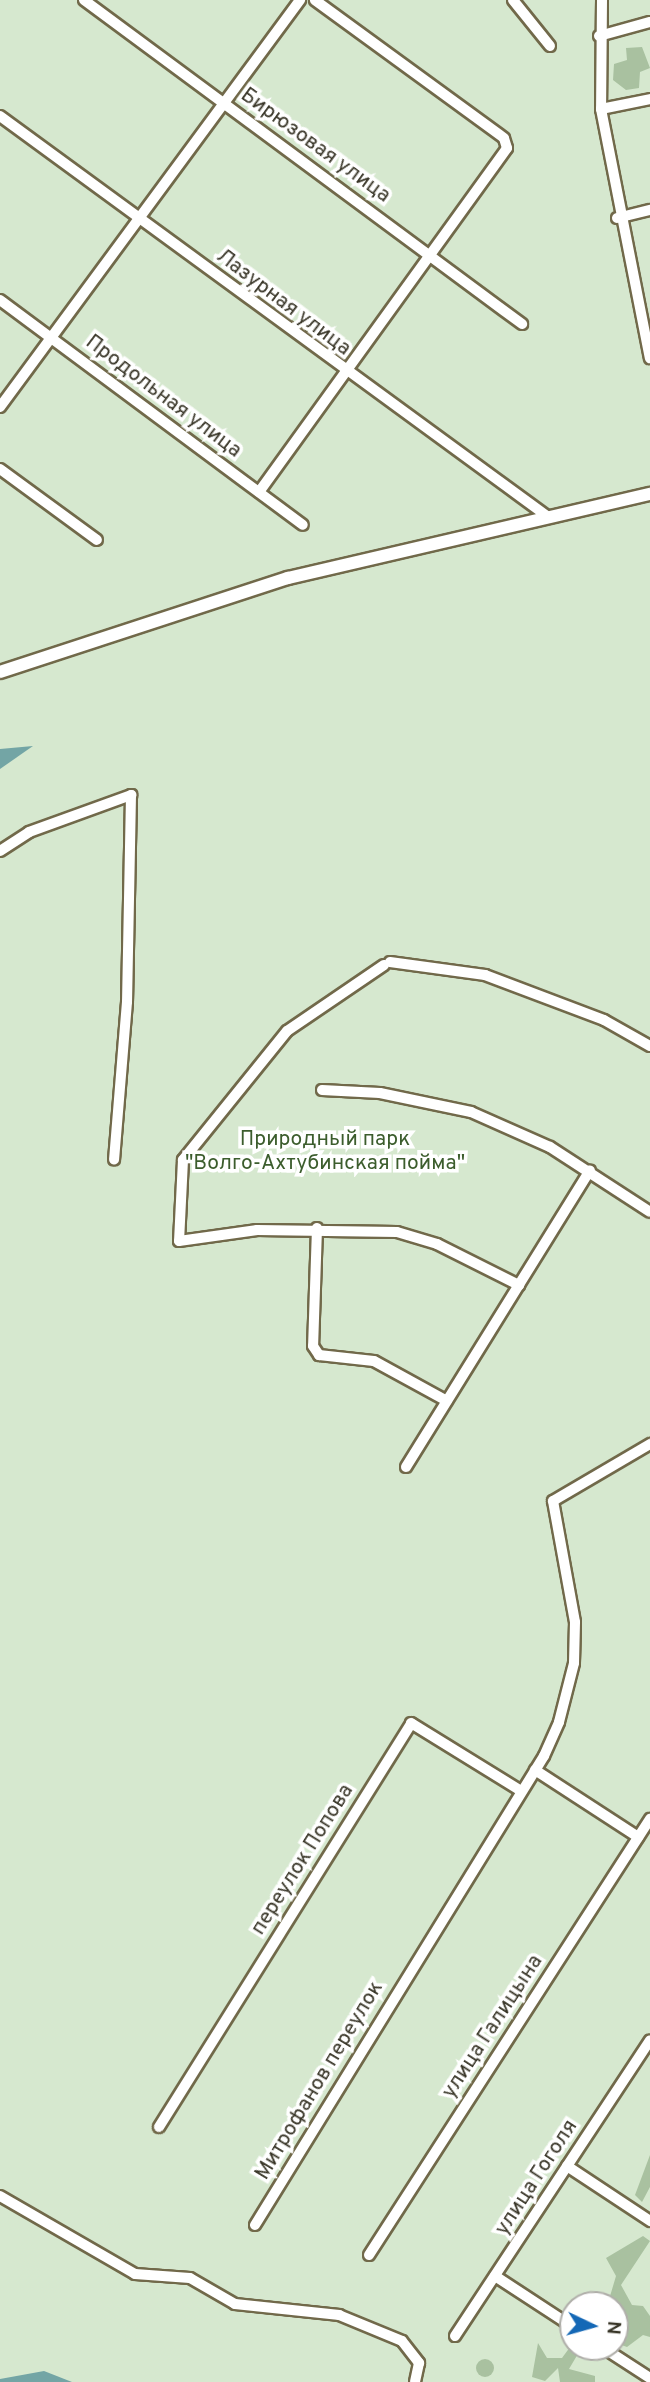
<!DOCTYPE html>
<meta charset="utf-8">
<style>
body{margin:0}
#map{position:relative;width:650px;height:2382px;overflow:hidden;background:#fbf2cf;font-family:Overpass,sans-serif}
div>[style]{position:absolute}
[style*='--x']{left:calc(var(--x)*1px);top:calc(var(--y)*1px);width:calc(var(--w)*1px);rotate:calc(var(--a)*1deg)}
.green>*{inset:0;background:#d6e8cf}
.forest>*{inset:0;background:#a9c1a0}
.round{border-radius:50%}
.water>*{inset:0;background:#73a5a5}
.roads{filter:drop-shadow(2px 0 #71694a) drop-shadow(-2px 0 #71694a) drop-shadow(0 2px #71694a) drop-shadow(0 -2px #71694a)}
.minor>*{height:10px;margin:-5px;padding:0 5px;transform-origin:5px;border-radius:5px;background:#fff}
.tertiary>*{height:12px;margin:-6px;padding:0 6px;transform-origin:6px;border-radius:6px;background:#fff}
span{translate:-50% -50%;white-space:nowrap;text-align:center;line-height:1.15;-webkit-text-stroke:7px #fff;paint-order:stroke}
.street-label{font-size:21px;color:#383527}
.park-label{font-size:21px;color:#3c5d2d}
.north{position:absolute;left:559px;top:2291px;width:70px;height:70px;box-sizing:border-box;background:#fff;border:2px solid #afaea9;border-radius:50%;rotate:95deg;font-size:19px;font-weight:700;line-height:28px;text-align:center;color:#383527}
.north::after{content:'';display:block;margin:auto;width:24px;height:32px;background:#1468b6;clip-path:polygon(50% 0,100% 100%,50% 72%,0 100%)}
</style>
<div id="map">
<div class="green">
<div style="clip-path:polygon(evenodd,0 0,650px 0,650px 2382px,0 2382px,0 0,573px 2305px,615px 2305px,615px 2347px,573px 2347px,573px 2305px)"></div>
</div>
<div class="forest">
<div style="clip-path:polygon(642px 47px,650px 68px,640px 72px,639px 88px,626px 90px,613px 80px,614px 64px,627px 60px,626px 48px)"></div>
<div style="clip-path:polygon(650px 2155px,650px 2187px,642px 2202px,635px 2195px)"></div>
<div style="clip-path:polygon(643px 2236px,650px 2241px,621px 2285px,632px 2305px,643px 2306px,650px 2316px,650px 2337px,643px 2335px,627px 2347px,616px 2343px,626px 2322px,608px 2303px,616px 2276px,606px 2258px)"></div>
<div style="clip-path:polygon(538px 2343px,547px 2358px,562px 2358px,573px 2343px,582px 2347px,569px 2369px,595px 2376px,595px 2382px,560px 2382px,558px 2368px,545px 2381px,532px 2377px)"></div>
<div class="round" style="left:476px;top:2359px;width:18px;height:18px"></div>
</div>
<div class="water">
<div style="clip-path:polygon(33px 746px,0 769px,0 749px)"></div>
<div style="clip-path:polygon(44px 2371px,72px 2382px,0 2382px,0 2379px)"></div>
</div>
<div class="roads">
<div class="minor">
<div style="--x:84;--y:0;--w:545;--a:36.49"></div>
<div style="--x:513;--y:0;--w:59;--a:51.2"></div>
<div style="--x:602;--y:0;--w:109;--a:90.5"></div>
<div style="--x:601;--y:109;--w:254;--a:78.9"></div>
<div style="--x:599;--y:36;--w:53;--a:-15.4"></div>
<div style="--x:601;--y:109;--w:50;--a:-11.5"></div>
<div style="--x:0;--y:116;--w:678;--a:36.18"></div>
<div style="--x:617;--y:218;--w:34;--a:-14"></div>
<div style="--x:0;--y:300;--w:377;--a:36.6"></div>
<div style="--x:0;--y:407;--w:506;--a:-53.61"></div>
<div style="--x:0;--y:469;--w:120;--a:36.2"></div>
<div style="--x:259;--y:492;--w:424;--a:-54.2"></div>
<div style="--x:507;--y:148;--w:10;--a:-107"></div>
<div style="--x:504;--y:138;--w:234;--a:-143.9"></div>
<div style="--x:0;--y:851;--w:35;--a:-33"></div>
<div style="--x:29;--y:832;--w:109;--a:-19.9"></div>
<div style="--x:131;--y:795;--w:207;--a:91.1"></div>
<div style="--x:127;--y:1002;--w:158;--a:94.7"></div>
<div style="--x:390;--y:962;--w:96;--a:7.8"></div>
<div style="--x:485;--y:975;--w:127;--a:20.7"></div>
<div style="--x:604;--y:1020;--w:53;--a:29.5"></div>
<div style="--x:384;--y:965;--w:117;--a:145.8"></div>
<div style="--x:287;--y:1031;--w:166;--a:128.9"></div>
<div style="--x:183;--y:1160;--w:81;--a:92.8"></div>
<div style="--x:179;--y:1241;--w:79;--a:-8"></div>
<div style="--x:257;--y:1230;--w:140;--a:0.8"></div>
<div style="--x:397;--y:1232;--w:42;--a:16.7"></div>
<div style="--x:437;--y:1244;--w:92;--a:26.6"></div>
<div style="--x:322;--y:1090;--w:58;--a:3"></div>
<div style="--x:380;--y:1093;--w:93;--a:11.8"></div>
<div style="--x:471;--y:1112;--w:86;--a:23.9"></div>
<div style="--x:550;--y:1147;--w:119;--a:33"></div>
<div style="--x:317;--y:1228;--w:118;--a:91.9"></div>
<div style="--x:313;--y:1346;--w:11;--a:56"></div>
<div style="--x:319;--y:1355;--w:55;--a:6.2"></div>
<div style="--x:374;--y:1361;--w:83;--a:28.7"></div>
<div style="--x:406;--y:1467;--w:349;--a:-58.2"></div>
<div style="--x:535;--y:1770;--w:123;--a:33"></div>
<div style="--x:159;--y:2127;--w:476;--a:-58"></div>
<div style="--x:411;--y:1723;--w:129;--a:31.7"></div>
<div style="--x:567;--y:2166;--w:100;--a:33.5"></div>
<div style="--x:0;--y:2196;--w:156;--a:30"></div>
<div style="--x:135;--y:2274;--w:55;--a:4.2"></div>
<div style="--x:190;--y:2278;--w:52;--a:30"></div>
<div style="--x:235;--y:2304;--w:105;--a:6"></div>
<div style="--x:339;--y:2315;--w:68;--a:22.4"></div>
<div style="--x:402;--y:2341;--w:28;--a:52"></div>
<div style="--x:419;--y:2363;--w:19;--a:102"></div>
<div style="--x:255;--y:2225;--w:551;--a:-58.36"></div>
<div style="--x:544;--y:1756;--w:37;--a:-66"></div>
<div style="--x:559;--y:1722;--w:61;--a:-75.7"></div>
<div style="--x:574;--y:1663;--w:41;--a:-88.6"></div>
<div style="--x:575;--y:1622;--w:123;--a:-100.3"></div>
<div style="--x:553;--y:1501;--w:113;--a:-30.4"></div>
<div style="--x:369;--y:2255;--w:519;--a:-57.2"></div>
<div style="--x:495;--y:2276;--w:93;--a:33.2"></div>
<div style="--x:455;--y:2336;--w:354;--a:-56.6"></div>
<div style="--x:602;--y:2347;--w:57;--a:32.9"></div>
</div>
<div class="tertiary">
<div style="--x:0;--y:672;--w:303;--a:-18.1"></div>
<div style="--x:288;--y:578;--w:372;--a:-13.1"></div>
</div>
</div>
<div class="street-label">
<span style="left:315px;top:146px;rotate:36deg">Бирюзовая улица</span>
<span style="left:283px;top:303px;rotate:37deg">Лазурная улица</span>
<span style="left:163px;top:397px;rotate:37deg">Продольная улица</span>
<span style="left:303px;top:1860px;rotate:-58deg">переулок Попова</span>
<span style="left:493px;top:2027px;rotate:-57deg">улица Галицына</span>
<span style="left:320px;top:2081px;rotate:-59deg">Митрофанов переулок</span>
<span style="left:537px;top:2178px;rotate:-57deg">улица Гоголя</span>
</div>
<div class="park-label">
<span style="left:325px;top:1152px">Природный парк<br>"Волго-Ахтубинская пойма"</span>
</div>
<div class="north">N</div>
</div>
